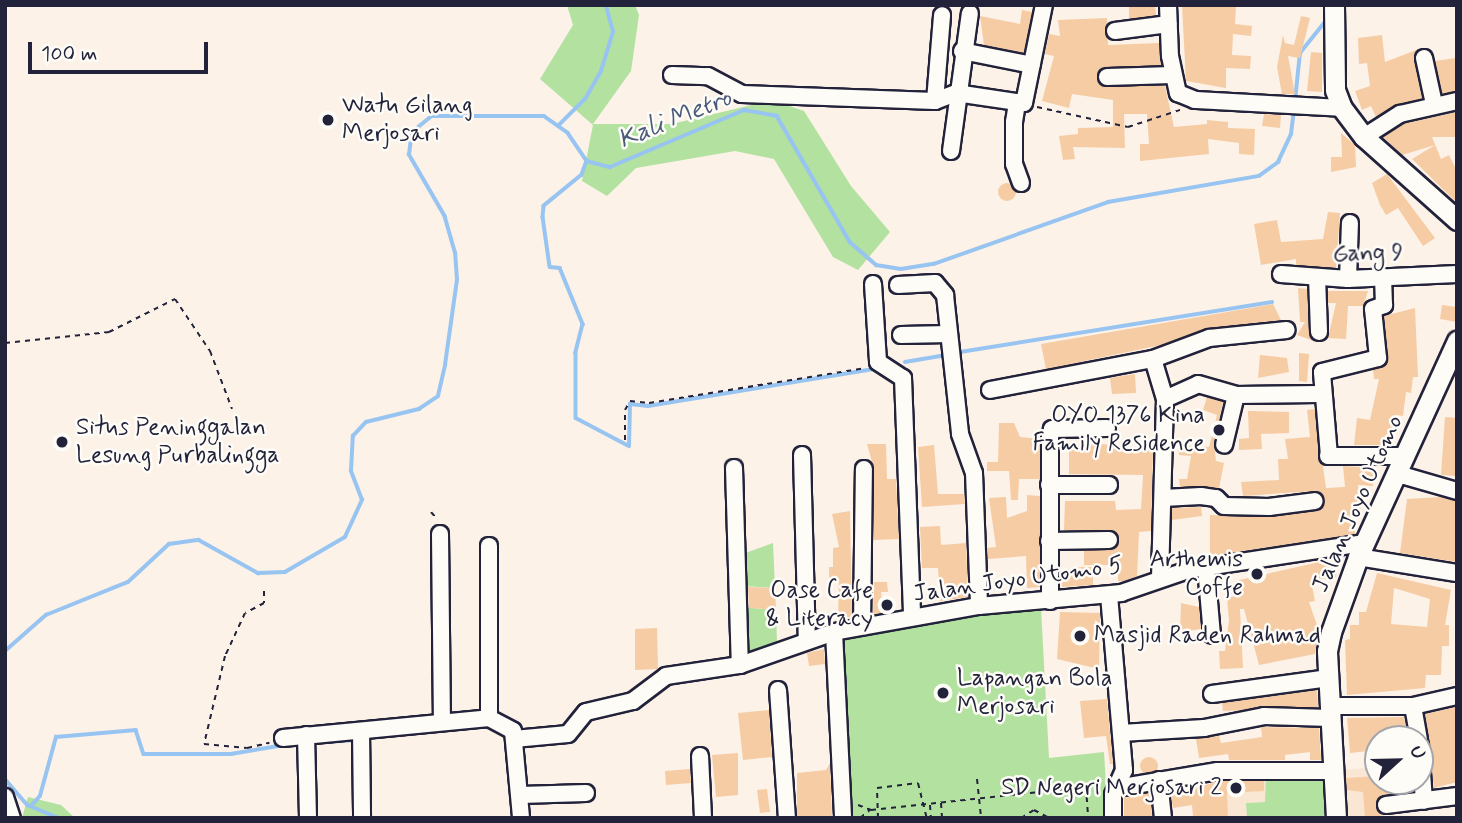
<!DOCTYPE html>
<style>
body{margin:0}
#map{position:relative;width:1462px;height:823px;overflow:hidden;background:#fcf2e7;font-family:Mynerve,sans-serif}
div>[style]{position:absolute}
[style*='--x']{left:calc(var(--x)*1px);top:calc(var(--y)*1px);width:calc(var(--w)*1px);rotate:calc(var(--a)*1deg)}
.built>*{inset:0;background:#fae7d3}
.green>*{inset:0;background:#b2e1a0}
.stream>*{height:3.5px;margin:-1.75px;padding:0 1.75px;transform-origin:1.75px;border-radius:1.75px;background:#98c4f2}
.building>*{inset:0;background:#f6cca5}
.round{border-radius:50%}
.path>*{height:2px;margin-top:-1px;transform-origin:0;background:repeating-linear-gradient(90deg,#22223b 0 5px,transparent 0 10px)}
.roads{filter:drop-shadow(2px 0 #22223b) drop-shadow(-2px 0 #22223b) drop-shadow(0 2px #22223b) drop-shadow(0 -2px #22223b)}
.minor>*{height:16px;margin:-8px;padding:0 8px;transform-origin:8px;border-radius:8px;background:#fdfcf7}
.major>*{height:19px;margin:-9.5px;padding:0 9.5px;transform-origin:9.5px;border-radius:9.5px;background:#fdfcf7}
.dots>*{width:19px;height:19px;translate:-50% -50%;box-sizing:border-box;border:4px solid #fdfcf7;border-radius:50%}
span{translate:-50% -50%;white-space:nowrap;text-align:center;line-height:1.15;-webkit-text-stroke:5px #fdfcf7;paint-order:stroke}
.poi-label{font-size:24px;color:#22223b}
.left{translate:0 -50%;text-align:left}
.right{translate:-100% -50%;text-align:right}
.street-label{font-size:24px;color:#22223b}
.water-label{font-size:26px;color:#4b5b7b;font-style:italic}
.frame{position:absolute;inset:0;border:7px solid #22223b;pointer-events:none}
.north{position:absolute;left:1364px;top:725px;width:70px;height:70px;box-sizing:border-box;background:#fdfcf7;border:2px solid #a5a5ac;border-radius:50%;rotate:68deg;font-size:19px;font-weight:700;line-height:28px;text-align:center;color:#22223b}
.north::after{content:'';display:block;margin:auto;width:24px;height:32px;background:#22223b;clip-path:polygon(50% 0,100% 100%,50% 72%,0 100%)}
.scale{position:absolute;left:28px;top:42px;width:180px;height:32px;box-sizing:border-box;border:4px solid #22223b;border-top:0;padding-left:9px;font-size:21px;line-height:24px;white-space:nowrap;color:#22223b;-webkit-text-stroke:5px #fdfcf7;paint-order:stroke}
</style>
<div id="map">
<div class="built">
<div style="clip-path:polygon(1378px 767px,1385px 818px,1343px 818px,1339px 770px)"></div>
<div style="clip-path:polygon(1266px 773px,1266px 802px,1246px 803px,1247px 818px,1209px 818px,1206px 774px)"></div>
</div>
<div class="green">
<div style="clip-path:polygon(567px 5px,635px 5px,639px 15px,631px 71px,593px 124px,672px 124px,772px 100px,804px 111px,851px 186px,890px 232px,858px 270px,833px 257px,774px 159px,735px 151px,636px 168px,607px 196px,582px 181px,593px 125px,540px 79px,573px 25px)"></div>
<div style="clip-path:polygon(773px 543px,775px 588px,741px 586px,740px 555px)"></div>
<div style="clip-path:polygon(741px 607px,776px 610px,777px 644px,743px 654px)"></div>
<div style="clip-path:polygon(1041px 608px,1049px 758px,1104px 752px,1108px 818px,850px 818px,840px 636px,965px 613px)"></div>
<div style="clip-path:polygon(1266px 773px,1324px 775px,1326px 818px,1247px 818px,1246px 803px,1265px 802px)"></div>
<div style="clip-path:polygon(28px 797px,61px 805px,75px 818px,22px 818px)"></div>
</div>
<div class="stream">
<div style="--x:1295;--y:101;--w:48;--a:-84.1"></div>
<div style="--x:1300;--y:53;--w:45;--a:-51.3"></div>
<div style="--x:558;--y:126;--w:38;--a:-45"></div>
<div style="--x:585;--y:99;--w:32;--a:-60"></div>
<div style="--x:601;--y:71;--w:41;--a:-72.9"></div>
<div style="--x:613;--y:32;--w:28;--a:-105"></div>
<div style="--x:587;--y:161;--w:15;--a:110"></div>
<div style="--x:582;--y:175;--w:49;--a:140.8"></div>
<div style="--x:544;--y:206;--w:11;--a:95"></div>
<div style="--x:543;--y:217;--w:50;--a:82"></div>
<div style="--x:550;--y:267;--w:10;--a:6"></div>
<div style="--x:560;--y:268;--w:61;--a:67.7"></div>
<div style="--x:583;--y:324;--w:30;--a:104"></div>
<div style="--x:576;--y:353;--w:65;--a:90"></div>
<div style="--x:576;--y:418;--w:60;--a:27.8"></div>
<div style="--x:629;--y:446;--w:42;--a:-88.6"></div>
<div style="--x:630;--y:404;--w:18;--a:6"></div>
<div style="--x:648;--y:406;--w:230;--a:-9.3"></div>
<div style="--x:960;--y:352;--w:316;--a:-9.1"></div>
<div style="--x:905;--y:362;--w:43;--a:-9.5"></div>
<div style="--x:5;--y:651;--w:55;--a:-41.3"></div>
<div style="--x:46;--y:615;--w:88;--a:-21.9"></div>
<div style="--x:128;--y:582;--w:56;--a:-42.8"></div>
<div style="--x:169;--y:544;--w:30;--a:-8"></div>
<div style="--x:199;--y:540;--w:68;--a:29.2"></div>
<div style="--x:258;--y:573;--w:27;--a:-2"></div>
<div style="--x:285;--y:572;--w:69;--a:-30.3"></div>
<div style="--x:345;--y:537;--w:41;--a:-65.3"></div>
<div style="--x:362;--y:500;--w:31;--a:-111"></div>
<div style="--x:351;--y:471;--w:35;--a:-87"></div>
<div style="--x:353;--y:436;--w:19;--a:-47"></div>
<div style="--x:366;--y:422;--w:55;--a:-13.8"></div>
<div style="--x:419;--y:409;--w:23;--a:-34"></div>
<div style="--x:438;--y:396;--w:32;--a:-77"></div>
<div style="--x:445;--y:365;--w:86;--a:-82"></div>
<div style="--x:457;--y:280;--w:27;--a:-94"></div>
<div style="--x:455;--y:253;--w:37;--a:-106"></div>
<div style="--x:445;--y:217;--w:72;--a:-120.1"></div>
<div style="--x:409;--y:155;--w:23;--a:-83"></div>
<div style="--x:412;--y:132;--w:26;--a:-39"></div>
<div style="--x:432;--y:116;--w:112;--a:0"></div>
<div style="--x:544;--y:116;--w:29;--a:35"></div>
<div style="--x:568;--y:133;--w:34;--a:56"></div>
<div style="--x:587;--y:161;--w:24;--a:15"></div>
<div style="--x:610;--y:167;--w:146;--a:-23"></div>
<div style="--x:744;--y:110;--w:34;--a:10"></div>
<div style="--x:777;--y:116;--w:146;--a:59.9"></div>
<div style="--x:850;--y:242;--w:35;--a:41"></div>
<div style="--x:876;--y:265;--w:25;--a:9"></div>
<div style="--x:901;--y:269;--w:33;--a:-9"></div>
<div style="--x:934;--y:264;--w:185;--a:-19.6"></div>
<div style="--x:1108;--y:202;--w:153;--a:-9.8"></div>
<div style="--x:1259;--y:176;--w:24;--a:-36"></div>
<div style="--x:1278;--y:162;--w:31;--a:-65"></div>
<div style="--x:1291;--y:134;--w:25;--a:-83"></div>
<div style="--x:312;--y:743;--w:39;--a:-4"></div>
<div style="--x:5;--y:779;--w:35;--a:49"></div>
<div style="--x:28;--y:805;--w:33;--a:23"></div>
<div style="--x:31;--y:806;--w:13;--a:-48"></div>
<div style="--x:40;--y:796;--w:61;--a:-74.8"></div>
<div style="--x:56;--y:737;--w:80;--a:-5"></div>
<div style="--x:136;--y:730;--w:25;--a:72"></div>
<div style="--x:144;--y:754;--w:87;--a:0"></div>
<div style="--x:231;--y:754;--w:54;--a:-9.6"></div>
</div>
<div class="building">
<div style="clip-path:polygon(1129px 5px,1155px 5px,1156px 15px,1129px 19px)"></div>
<div style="clip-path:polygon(1182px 5px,1236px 5px,1235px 24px,1252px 26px,1251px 36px,1233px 34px,1232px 55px,1251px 56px,1250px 69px,1226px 68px,1226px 88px,1186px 81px)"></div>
<div style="clip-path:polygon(1022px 10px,1032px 12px,1024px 53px,984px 45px,980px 16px,1020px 24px)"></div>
<div style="clip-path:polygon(1301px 16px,1310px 18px,1300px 58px,1288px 56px,1295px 94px,1282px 94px,1277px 67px,1283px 35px,1285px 43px,1294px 45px)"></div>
<div style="clip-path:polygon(1107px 18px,1108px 45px,1159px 43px,1161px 65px,1102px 68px,1097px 77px,1101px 86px,1165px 86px,1174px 127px,1207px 124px,1207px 120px,1228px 122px,1228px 128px,1255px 129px,1254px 155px,1239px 154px,1239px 143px,1208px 139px,1209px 154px,1140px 161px,1140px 144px,1149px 144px,1147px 114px,1124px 114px,1125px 148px,1073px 147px,1075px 159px,1063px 160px,1059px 136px,1078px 134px,1078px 128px,1113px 127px,1113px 100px,1072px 94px,1069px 108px,1042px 101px,1054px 56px,1045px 54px,1049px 34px,1060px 36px,1058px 20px)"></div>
<div style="clip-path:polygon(1382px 35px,1385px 62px,1419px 49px,1414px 60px,1422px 98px,1376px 117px,1371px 106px,1362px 110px,1355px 91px,1370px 86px,1367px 63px,1359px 64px,1358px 38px)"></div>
<div style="clip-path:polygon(1311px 52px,1322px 53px,1322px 92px,1307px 91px)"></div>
<div style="clip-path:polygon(1456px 58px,1457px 91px,1442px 94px,1435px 61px)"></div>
<div style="clip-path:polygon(1457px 112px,1457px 137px,1432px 137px,1441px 159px,1449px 155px,1457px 171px,1457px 203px,1412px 159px,1435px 145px,1402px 155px,1383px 137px,1404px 124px)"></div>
<div style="clip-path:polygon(1264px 114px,1281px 115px,1280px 128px,1262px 126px)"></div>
<div style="clip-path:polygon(1341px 133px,1355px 145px,1356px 167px,1331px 172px,1331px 157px,1342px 157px)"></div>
<div style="clip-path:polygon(1387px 174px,1435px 238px,1423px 246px,1398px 208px,1386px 215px,1380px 205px,1372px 183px)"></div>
<div class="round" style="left:998px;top:183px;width:18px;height:18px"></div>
<div style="clip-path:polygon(1328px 212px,1340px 213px,1336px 268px,1296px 265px,1296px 259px,1261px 265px,1254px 224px,1277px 220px,1281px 242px,1323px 239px)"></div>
<div style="clip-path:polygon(1298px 288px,1307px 289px,1309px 332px,1314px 341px,1297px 335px,1305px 322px,1300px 322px)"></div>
<div style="clip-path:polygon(1328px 291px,1368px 291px,1363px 306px,1348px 306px,1346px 339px,1328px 338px,1336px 303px,1328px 303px)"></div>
<div style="clip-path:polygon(1273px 304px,1281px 320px,1208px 328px,1161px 345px,1046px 369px,1041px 344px)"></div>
<div style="clip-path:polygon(1442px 305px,1457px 307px,1457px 322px,1440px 319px)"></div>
<div style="clip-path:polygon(1415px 308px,1418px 377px,1413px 377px,1411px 393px,1406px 392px,1403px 416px,1397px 415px,1385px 445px,1354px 445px,1357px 418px,1370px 420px,1379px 379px,1374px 379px,1373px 370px,1388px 363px,1384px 316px)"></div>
<div style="clip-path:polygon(1299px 353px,1309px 354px,1307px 382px,1299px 381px)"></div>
<div style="clip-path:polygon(1260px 355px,1287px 358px,1289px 372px,1258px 378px)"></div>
<div style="clip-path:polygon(1135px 374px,1136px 393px,1112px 394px,1110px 378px)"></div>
<div style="clip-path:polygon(1207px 397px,1223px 402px,1214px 443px,1216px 461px,1224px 463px,1219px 488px,1180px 487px,1179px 479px,1187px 479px,1191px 456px,1179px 455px,1178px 445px,1209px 447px,1217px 415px,1203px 410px)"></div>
<div style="clip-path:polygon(1315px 409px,1326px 488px,1345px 487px,1343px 466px,1374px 468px,1373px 486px,1358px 485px,1361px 514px,1354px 514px,1355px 534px,1210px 556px,1210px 515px,1270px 517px,1324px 506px,1324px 495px,1314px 491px,1243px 496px,1241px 482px,1279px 480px,1278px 459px,1288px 459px,1285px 439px,1310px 437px,1307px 410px)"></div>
<div style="clip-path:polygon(1248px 411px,1289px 412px,1289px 433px,1261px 434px,1262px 449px,1239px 450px,1239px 439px,1249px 438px)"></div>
<div style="clip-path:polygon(1445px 417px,1457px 418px,1457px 476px,1441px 475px)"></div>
<div style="clip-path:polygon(999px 423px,1014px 423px,1020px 437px,1040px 439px,1040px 479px,1019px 479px,1018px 500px,1011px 500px,1009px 471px,987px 471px,987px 462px,998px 462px)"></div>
<div style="clip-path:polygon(1091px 443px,1153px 449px,1151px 531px,1139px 532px,1137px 576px,1124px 581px,1118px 581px,1118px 565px,1084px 565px,1084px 551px,1118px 546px,1115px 531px,1064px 530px,1065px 501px,1115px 501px,1116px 510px,1141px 509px,1143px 475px,1069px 474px,1069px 446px)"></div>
<div style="clip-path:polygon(867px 444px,886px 444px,887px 479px,896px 479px,899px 539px,874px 540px,874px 469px)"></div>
<div style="clip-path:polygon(934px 445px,938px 494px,964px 494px,965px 504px,922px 507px,918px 447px)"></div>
<div style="clip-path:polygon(1027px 495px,1040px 496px,1040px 587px,1027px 588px,1026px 556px,988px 559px,987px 548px,996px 547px,989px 498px,1006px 497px,1007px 518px,1027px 511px)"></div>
<div style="clip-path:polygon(1441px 497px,1457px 501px,1457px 562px,1400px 553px,1407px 499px)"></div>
<div style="clip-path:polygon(1201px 507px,1202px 516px,1172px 520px,1172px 508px)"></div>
<div style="clip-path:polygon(850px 511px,852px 617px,838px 618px,839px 580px,829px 580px,829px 567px,833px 567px,833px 548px,839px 547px,832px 514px)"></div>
<div style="clip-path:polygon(940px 526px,941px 545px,966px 543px,968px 597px,940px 601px,938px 568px,922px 568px,920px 527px)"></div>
<div style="clip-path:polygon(1338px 558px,1336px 577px,1311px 581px,1315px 601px,1309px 602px,1319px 631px,1315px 654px,1259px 665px,1244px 609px,1240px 609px,1243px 668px,1220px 669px,1219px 651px,1225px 651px,1229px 621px,1227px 597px,1242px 596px,1239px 580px)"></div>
<div style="clip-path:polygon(1082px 567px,1093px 567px,1093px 585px,1062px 587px,1063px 570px)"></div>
<div style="clip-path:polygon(evenodd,1377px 573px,1451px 590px,1445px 625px,1449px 625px,1449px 646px,1442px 646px,1441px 675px,1426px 675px,1425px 688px,1347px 695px,1345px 640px,1350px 639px,1350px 625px,1359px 625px,1359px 612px,1366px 612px,1377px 573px,1394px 588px,1430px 599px,1427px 627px,1391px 624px,1394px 588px)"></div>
<div style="clip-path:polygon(874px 582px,887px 582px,888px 592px,881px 592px,883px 613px,873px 614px)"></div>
<div style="clip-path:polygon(748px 587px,775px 588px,776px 610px,749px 608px)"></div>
<div style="clip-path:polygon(1181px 603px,1199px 607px,1201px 629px,1180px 632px)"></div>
<div style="clip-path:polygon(1060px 612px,1100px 613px,1099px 669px,1057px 659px)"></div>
<div style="clip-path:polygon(657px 628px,658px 669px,635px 670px,635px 629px)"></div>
<div style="clip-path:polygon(824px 649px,825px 664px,809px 666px,807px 653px)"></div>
<div style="clip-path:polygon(1317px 690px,1318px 707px,1223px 711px,1222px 703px)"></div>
<div style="clip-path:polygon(1107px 699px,1113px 764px,1110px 764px,1106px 736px,1084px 738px,1080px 701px)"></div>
<div style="clip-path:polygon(1457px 707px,1457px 782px,1434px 788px,1425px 714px)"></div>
<div style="clip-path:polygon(769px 710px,772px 757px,743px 760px,738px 713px)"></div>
<div style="clip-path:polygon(1404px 717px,1408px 739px,1378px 739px,1378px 750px,1350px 753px,1347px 718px)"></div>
<div style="clip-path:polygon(1261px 727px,1319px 728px,1321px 760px,1310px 760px,1310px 752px,1285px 755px,1285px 760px,1229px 760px,1228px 754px,1199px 758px,1196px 739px,1219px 736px,1221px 743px,1262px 737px)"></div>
<div style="clip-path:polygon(738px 753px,738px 795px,716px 797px,712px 755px)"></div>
<div class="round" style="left:1140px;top:757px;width:18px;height:18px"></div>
<div style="clip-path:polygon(830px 763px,832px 818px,797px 818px,797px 773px,826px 770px)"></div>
<div style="clip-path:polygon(690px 769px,691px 783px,666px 785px,665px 771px)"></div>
<div style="clip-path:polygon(1378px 776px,1378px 781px,1404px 781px,1404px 792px,1380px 796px,1376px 806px,1382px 818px,1365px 818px,1363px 792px,1347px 790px,1346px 778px)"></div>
<div style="clip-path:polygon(1220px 781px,1264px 781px,1264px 791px,1227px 793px,1228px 818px,1193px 816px,1192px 805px,1173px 808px,1171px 795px)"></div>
<div style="clip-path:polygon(767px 789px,770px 812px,760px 813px,757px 790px)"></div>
<div style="clip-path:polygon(1150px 793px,1152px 818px,1124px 818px,1124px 798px)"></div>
</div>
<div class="path">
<div style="--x:1037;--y:107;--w:93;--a:12.4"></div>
<div style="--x:1128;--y:127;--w:55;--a:-18.1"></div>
<div style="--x:5;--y:343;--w:105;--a:-6"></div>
<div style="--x:109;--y:332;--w:74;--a:-26.6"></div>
<div style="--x:175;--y:299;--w:63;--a:56.1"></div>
<div style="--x:210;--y:351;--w:62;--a:69.2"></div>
<div style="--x:625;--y:440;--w:30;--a:-90"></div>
<div style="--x:625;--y:410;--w:10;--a:-61"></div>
<div style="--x:630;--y:401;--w:19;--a:6"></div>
<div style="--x:649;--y:403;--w:218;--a:-9.2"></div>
<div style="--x:431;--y:512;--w:9;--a:49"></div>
<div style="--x:264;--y:591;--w:12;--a:90"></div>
<div style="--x:264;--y:603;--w:21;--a:152"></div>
<div style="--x:245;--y:613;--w:47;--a:114.9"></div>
<div style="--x:225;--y:656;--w:90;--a:103.4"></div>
<div style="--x:204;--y:744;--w:43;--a:5.3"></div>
<div style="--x:247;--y:748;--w:23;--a:-13"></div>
<div style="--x:977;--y:779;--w:39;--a:84"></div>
<div style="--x:941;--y:803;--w:15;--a:86"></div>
<div style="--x:858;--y:805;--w:14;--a:21"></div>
<div style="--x:871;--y:810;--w:216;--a:-6.1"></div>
<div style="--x:1086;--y:787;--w:31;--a:86"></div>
<div style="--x:930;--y:805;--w:13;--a:86"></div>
<div style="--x:860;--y:818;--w:13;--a:-39"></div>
<div style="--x:878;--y:818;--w:30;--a:-92"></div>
<div style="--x:877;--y:788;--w:41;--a:-7"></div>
<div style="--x:918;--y:783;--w:36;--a:76"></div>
<div style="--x:1021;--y:818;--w:15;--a:-32"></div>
<div style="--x:1034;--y:810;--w:17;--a:28"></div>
</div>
<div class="roads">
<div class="minor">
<div style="--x:1168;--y:5;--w:51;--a:87.8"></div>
<div style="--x:1170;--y:56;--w:38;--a:78"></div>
<div style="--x:1178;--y:93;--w:18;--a:22"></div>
<div style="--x:1195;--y:100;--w:147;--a:3.1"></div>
<div style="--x:1115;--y:31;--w:54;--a:-7.4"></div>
<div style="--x:962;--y:51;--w:71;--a:11.3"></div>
<div style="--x:1424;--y:58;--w:47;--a:77.7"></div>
<div style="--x:672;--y:75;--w:36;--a:2"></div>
<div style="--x:708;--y:76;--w:38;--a:28"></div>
<div style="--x:742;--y:94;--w:193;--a:2.1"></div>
<div style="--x:935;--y:101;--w:22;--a:-21"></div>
<div style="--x:956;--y:93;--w:62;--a:8.4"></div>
<div style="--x:1107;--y:77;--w:65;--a:-1.8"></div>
<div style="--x:935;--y:101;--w:86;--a:-85.3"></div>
<div style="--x:1364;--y:137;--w:43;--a:-32.6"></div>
<div style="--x:1400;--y:114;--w:58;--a:-12.8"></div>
<div style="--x:951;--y:151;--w:139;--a:-82.2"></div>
<div style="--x:1021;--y:183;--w:20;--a:-110"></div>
<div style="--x:1014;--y:164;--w:42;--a:-90"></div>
<div style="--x:1014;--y:122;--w:20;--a:-81"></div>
<div style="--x:1017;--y:102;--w:7;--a:8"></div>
<div style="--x:1024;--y:103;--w:100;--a:-78.5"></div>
<div style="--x:1281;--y:274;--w:67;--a:4.3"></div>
<div style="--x:1348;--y:279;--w:109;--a:-2.6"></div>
<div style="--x:1317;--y:277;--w:55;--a:87.9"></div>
<div style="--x:1348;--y:279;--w:56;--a:-88"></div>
<div style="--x:873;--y:284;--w:78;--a:86.3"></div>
<div style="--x:878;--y:362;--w:30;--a:33"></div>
<div style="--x:903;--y:378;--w:238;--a:87.8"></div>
<div style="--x:898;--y:285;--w:37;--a:-3"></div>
<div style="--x:935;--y:283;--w:16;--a:50"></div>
<div style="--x:945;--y:295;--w:140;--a:83.8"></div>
<div style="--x:960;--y:434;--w:41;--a:70.3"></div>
<div style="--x:974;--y:473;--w:133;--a:87.8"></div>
<div style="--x:901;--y:335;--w:48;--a:-1.2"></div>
<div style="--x:1153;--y:359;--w:42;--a:73.3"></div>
<div style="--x:1165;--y:399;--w:179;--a:91.6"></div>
<div style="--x:990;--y:390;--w:166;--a:-10.8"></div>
<div style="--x:1153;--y:359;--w:60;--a:-20.6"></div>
<div style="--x:1209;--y:338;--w:78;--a:-5.9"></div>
<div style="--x:1236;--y:395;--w:82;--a:-0.7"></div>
<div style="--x:1165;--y:399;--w:36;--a:-24"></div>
<div style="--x:1198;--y:384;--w:40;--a:16"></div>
<div style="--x:1236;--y:395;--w:51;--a:103.5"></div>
<div style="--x:802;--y:455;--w:185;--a:88.5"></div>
<div style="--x:1328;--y:456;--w:78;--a:0"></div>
<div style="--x:1329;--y:456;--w:84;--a:-94.8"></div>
<div style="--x:1322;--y:372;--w:58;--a:-14"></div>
<div style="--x:1378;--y:358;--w:49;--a:-95.8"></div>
<div style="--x:1373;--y:309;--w:12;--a:-20"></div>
<div style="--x:1384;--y:305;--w:28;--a:-92"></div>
<div style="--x:734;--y:468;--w:197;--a:88.3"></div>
<div style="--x:1398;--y:474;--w:61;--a:16.1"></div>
<div style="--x:1049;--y:485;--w:60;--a:0"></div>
<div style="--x:1163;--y:498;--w:38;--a:-3"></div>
<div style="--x:1201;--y:496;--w:15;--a:8"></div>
<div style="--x:1216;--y:498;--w:11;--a:45"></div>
<div style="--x:1224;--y:506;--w:45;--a:1.3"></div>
<div style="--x:1269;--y:507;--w:46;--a:-7.4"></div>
<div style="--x:440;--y:534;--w:186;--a:89.4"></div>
<div style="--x:1049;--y:541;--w:60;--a:-1"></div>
<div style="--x:489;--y:546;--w:172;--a:90"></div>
<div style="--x:1358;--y:557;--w:100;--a:9.2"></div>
<div style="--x:1206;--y:567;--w:68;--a:85"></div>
<div style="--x:1109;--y:595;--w:176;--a:85.1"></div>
<div style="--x:1124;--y:770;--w:27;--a:114"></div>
<div style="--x:1113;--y:795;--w:23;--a:90"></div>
<div style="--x:1050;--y:601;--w:164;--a:-90"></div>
<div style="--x:1050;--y:437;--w:8;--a:-76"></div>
<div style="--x:1052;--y:429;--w:55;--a:-1"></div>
<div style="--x:862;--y:626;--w:157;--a:-89.3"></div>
<div style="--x:834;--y:632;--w:186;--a:87.2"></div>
<div style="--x:778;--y:690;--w:128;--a:86"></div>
<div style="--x:1212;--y:694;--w:118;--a:-7.8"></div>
<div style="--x:1330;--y:706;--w:83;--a:0"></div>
<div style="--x:1413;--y:706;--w:45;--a:-12.8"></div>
<div style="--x:1413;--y:706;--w:34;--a:80"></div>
<div style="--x:361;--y:731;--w:87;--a:89.3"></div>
<div style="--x:1121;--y:733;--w:83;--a:-3.4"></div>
<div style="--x:1204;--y:728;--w:61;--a:-11.3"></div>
<div style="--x:1264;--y:716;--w:66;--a:1.7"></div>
<div style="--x:306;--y:735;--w:83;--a:88.6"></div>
<div style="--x:283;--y:738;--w:207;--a:-5.5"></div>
<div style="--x:489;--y:718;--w:27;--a:28"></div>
<div style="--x:513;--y:731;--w:87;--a:84.7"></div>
<div style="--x:514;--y:739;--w:54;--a:-5.3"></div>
<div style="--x:568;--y:734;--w:28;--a:-51"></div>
<div style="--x:586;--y:712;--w:48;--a:-13.2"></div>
<div style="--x:633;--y:701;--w:41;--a:-37.1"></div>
<div style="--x:666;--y:676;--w:75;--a:-8.5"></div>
<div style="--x:740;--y:665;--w:100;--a:-19.3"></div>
<div style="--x:834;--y:632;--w:147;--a:-10.2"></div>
<div style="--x:979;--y:606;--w:143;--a:-5.2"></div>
<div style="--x:1121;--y:593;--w:71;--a:-18.9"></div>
<div style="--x:1188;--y:570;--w:179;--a:-8.7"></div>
<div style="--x:1420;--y:744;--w:57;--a:86"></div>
<div style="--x:700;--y:756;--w:62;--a:87.2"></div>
<div style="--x:1159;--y:780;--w:38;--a:84"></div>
<div style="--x:1117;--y:788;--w:102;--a:-9.6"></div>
<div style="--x:1218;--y:771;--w:114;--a:0"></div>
<div style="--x:520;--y:795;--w:66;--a:-1.7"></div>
<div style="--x:5;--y:797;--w:22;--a:72"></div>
<div style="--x:1386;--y:805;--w:72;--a:-7.2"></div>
</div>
<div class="major">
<div style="--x:1334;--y:5;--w:85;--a:89.3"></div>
<div style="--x:1335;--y:90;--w:19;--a:69"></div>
<div style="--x:1342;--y:108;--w:36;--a:53"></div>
<div style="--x:1364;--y:137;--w:125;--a:41.7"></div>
<div style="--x:1336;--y:818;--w:167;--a:-93.1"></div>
<div style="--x:1327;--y:651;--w:19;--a:-78"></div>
<div style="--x:1331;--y:632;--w:80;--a:-70.2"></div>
<div style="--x:1358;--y:557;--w:238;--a:-65.4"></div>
</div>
</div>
<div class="dots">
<div style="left:328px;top:120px;background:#22223b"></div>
<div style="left:1219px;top:430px;background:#22223b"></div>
<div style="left:62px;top:442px;background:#22223b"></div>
<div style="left:1257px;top:574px;background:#22223b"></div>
<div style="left:887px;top:605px;background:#22223b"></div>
<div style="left:1080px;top:636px;background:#22223b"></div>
<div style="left:943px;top:693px;background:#22223b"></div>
<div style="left:1236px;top:788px;background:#22223b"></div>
</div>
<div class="poi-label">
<span class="left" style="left:342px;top:120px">Watu Gilang<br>Merjosari</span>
<span class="right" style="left:1205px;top:430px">OYO 1376 Kina<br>Family Residence</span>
<span class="left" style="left:76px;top:442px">Situs Peninggalan<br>Lesung Purbalingga</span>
<span class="right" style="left:1243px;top:574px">Arthemis<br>Coffe</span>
<span class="right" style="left:873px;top:605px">Oase Cafe<br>&amp; Literacy</span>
<span class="left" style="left:1094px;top:636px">Masjid Raden Rahmad</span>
<span class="left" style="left:957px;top:693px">Lapangan Bola<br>Merjosari</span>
<span class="right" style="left:1222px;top:788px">SD Negeri Merjosari 2</span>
</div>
<div class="street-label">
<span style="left:1368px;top:254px;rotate:-1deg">Gang 9</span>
<span style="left:1358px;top:504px;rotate:-66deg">Jalan Joyo Utomo</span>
<span style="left:1018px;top:580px;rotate:-8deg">Jalan Joyo Utomo 5</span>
</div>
<div class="water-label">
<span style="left:675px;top:120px;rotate:-22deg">Kali Metro</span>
</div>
<div class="frame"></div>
<div class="north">U</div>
<div class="scale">100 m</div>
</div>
